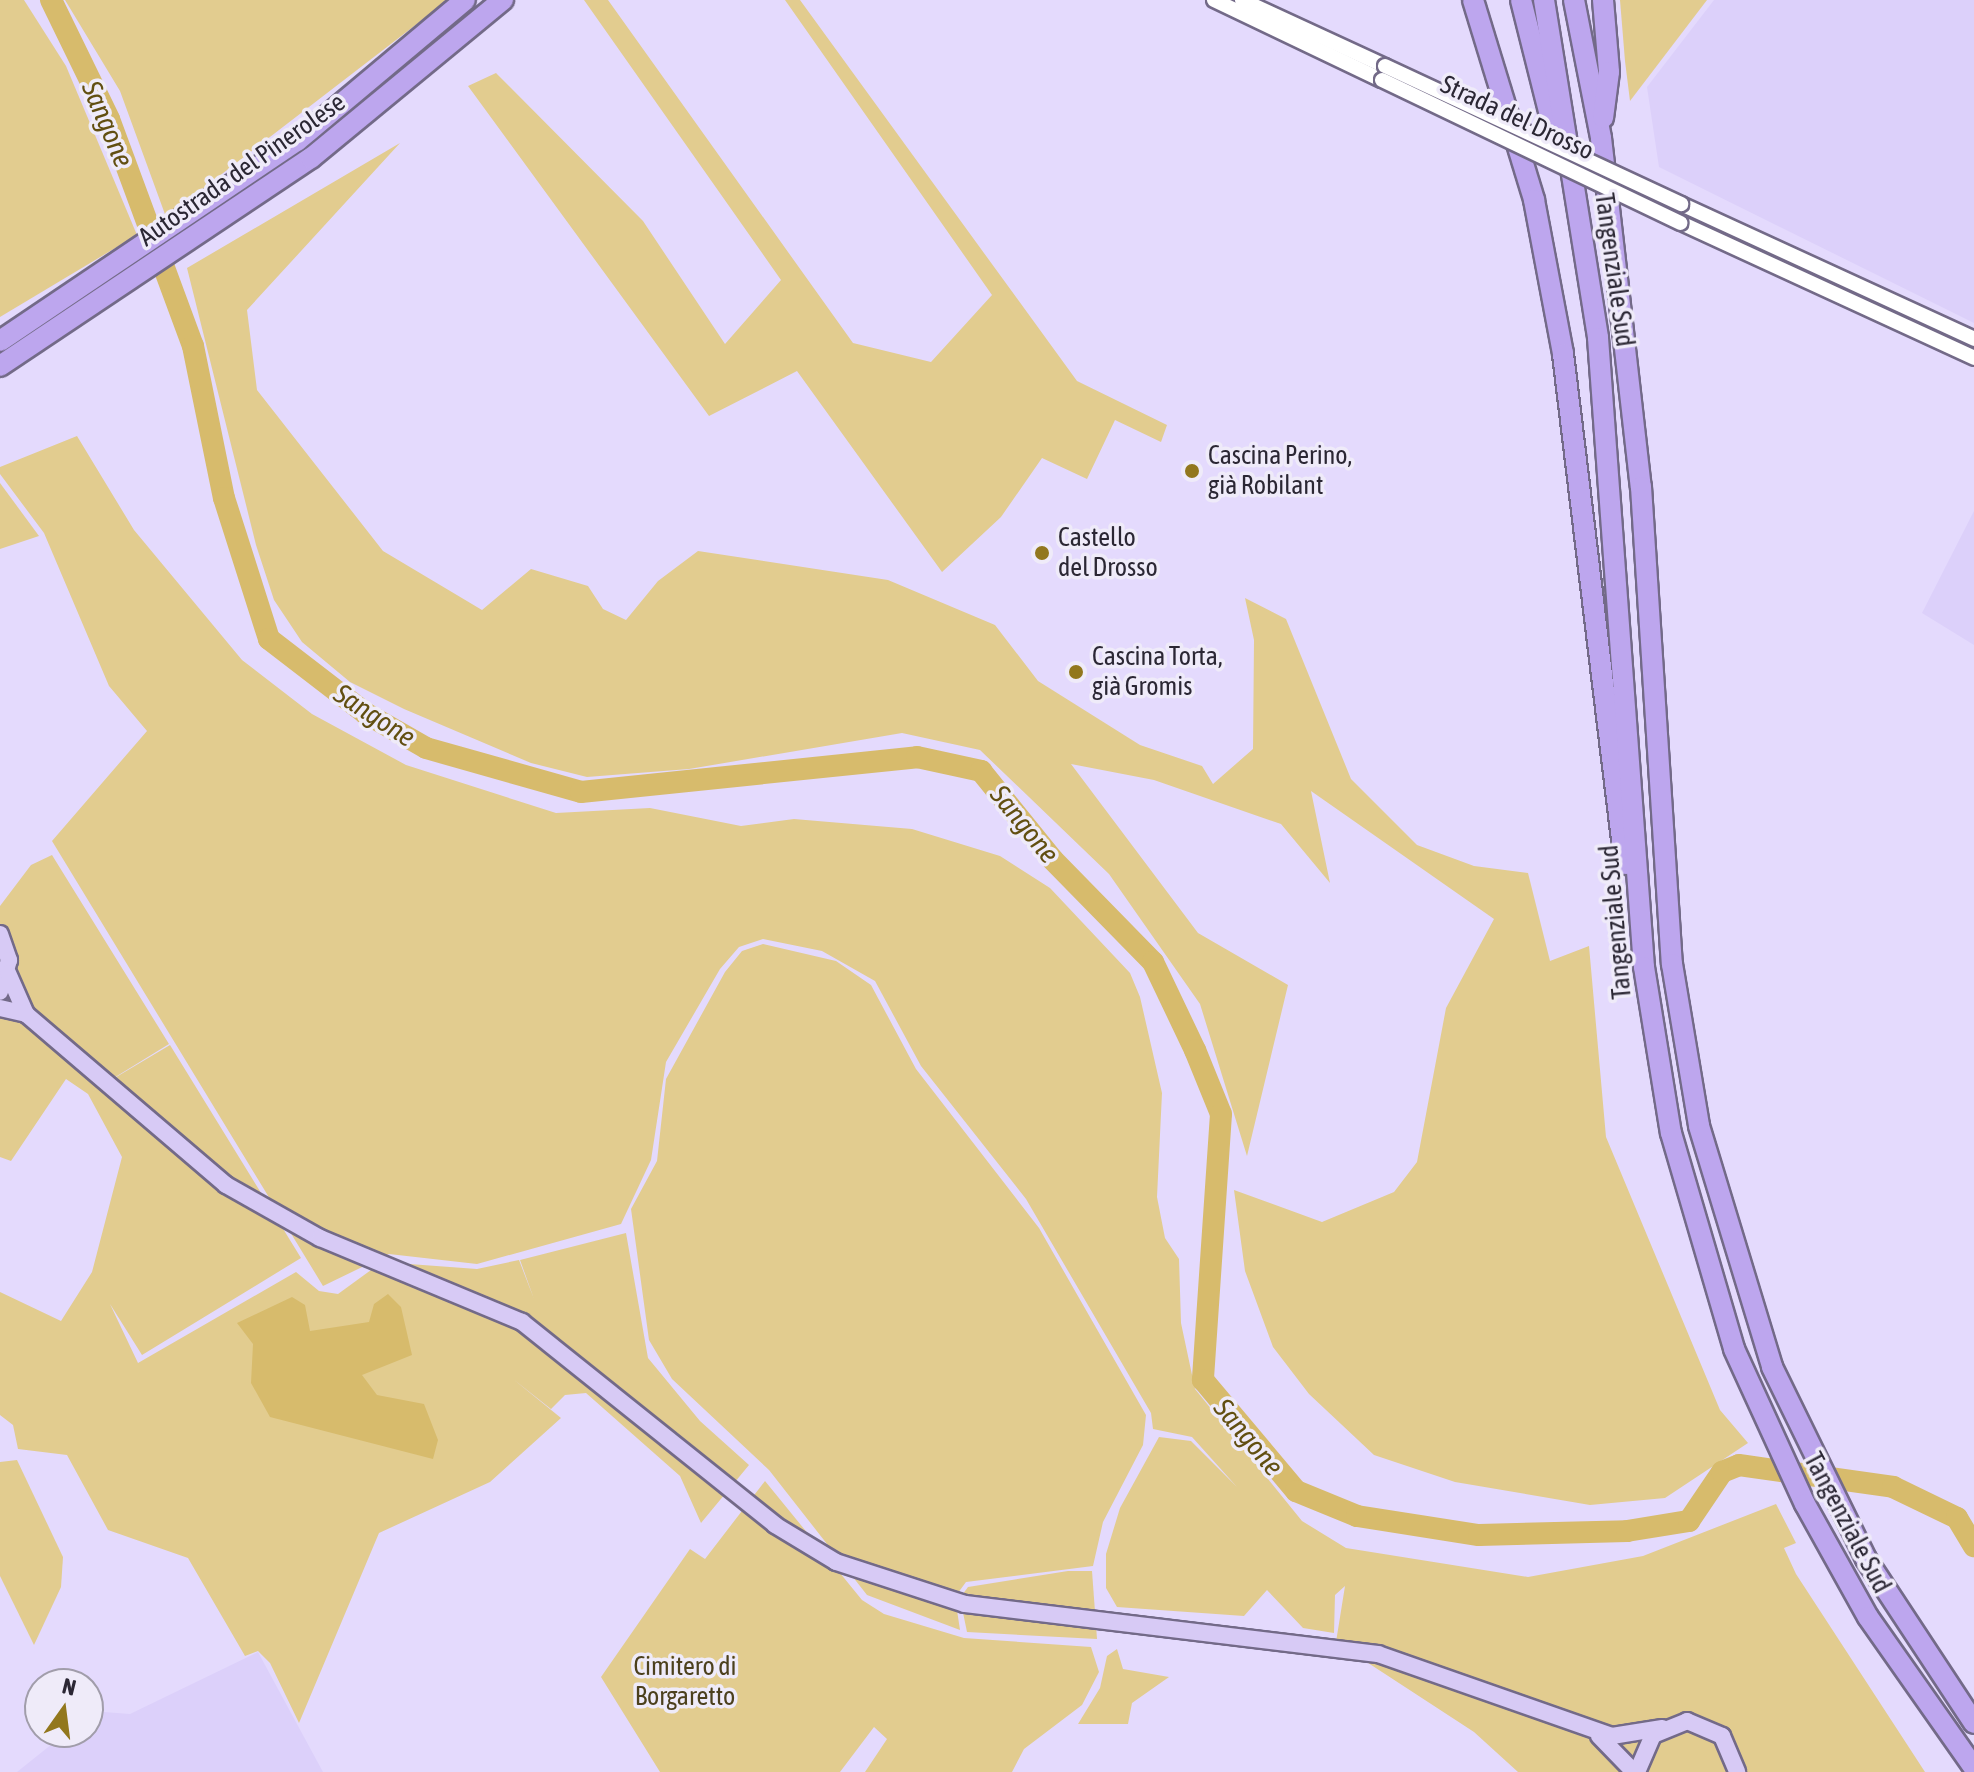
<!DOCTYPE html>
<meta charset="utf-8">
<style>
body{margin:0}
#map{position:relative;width:1974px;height:1772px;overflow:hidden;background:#e4dafd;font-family:"Asap Condensed",sans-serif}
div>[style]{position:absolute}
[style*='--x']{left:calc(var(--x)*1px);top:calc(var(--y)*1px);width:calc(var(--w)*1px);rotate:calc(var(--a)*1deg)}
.built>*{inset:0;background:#dcd0fa}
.green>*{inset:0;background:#e2cc8f}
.water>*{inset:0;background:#d7bb6c}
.river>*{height:22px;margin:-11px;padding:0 11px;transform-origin:11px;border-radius:11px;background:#d7bb6c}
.roads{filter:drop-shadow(2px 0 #736a88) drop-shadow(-2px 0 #736a88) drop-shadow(0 2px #736a88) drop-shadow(0 -2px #736a88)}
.minor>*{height:14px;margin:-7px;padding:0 7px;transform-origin:7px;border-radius:7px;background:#fff}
.major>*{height:16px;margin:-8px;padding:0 8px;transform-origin:8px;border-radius:8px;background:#d7caf5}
.highway>*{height:20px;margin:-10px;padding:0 10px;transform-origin:10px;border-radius:10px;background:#bda6ee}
.bridges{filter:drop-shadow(2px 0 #736a88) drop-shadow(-2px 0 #736a88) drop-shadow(0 2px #736a88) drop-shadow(0 -2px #736a88)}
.minor-bridge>*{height:14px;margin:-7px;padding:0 7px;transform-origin:7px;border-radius:7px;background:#fff}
.dots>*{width:22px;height:22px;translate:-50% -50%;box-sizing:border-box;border:4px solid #efebf9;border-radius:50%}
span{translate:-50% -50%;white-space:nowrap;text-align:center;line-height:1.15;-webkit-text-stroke:7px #efebf9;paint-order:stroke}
.street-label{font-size:26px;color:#2b2734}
.poi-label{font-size:26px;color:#2b2734}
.left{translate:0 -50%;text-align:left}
.park-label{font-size:26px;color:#4c401d}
.water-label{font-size:28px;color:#624f11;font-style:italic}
.north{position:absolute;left:24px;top:1668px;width:80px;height:80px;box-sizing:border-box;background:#efebf9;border:2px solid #a19daa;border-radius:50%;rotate:14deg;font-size:22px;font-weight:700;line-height:32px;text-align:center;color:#2b2734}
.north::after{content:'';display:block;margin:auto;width:28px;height:36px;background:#92771d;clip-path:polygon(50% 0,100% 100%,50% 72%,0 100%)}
</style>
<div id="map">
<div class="built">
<div style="clip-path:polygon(1714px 0,1974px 0,1974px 323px,1659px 167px,1647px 87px)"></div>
<div style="clip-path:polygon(1974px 511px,1974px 645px,1922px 613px)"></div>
<div style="clip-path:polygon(258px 1652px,323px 1772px,17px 1772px,67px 1732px,88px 1732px,88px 1720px,104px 1712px,130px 1714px)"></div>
</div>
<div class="green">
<div style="clip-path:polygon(0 0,24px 0,66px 66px,137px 235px,0 317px)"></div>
<div style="clip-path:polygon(65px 0,448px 0,166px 217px,120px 91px)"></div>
<div style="clip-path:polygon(584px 0,608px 0,853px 343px,931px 362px,992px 295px,785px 0,800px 0,1077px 381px,1167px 425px,1161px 442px,1115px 420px,1087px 479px,1042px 458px,1001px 517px,942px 572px,797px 371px,709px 416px,468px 86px,496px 73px,643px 221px,725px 344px,781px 280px)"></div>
<div style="clip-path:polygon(1620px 0,1707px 0,1630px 101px,1625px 61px)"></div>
<div style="clip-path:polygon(400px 143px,247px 310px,257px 390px,383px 551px,482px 610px,531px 569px,588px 586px,603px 609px,626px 620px,658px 581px,698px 551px,888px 580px,995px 625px,1038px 681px,1140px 745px,1202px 766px,1213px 784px,1253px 749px,1254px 640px,1245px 598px,1286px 619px,1351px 779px,1417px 845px,1474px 866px,1528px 873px,1550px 961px,1589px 946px,1606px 1137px,1720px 1410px,1748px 1443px,1665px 1498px,1590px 1505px,1455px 1482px,1374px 1455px,1309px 1394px,1273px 1347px,1245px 1271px,1234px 1190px,1322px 1222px,1394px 1192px,1417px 1162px,1446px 1008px,1494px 919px,1311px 791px,1330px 883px,1281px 824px,1154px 780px,1071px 764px,1198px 933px,1288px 985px,1247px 1156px,1200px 1004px,1109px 874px,980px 750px,902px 733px,689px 769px,587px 777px,531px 763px,404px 709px,350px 682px,302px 642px,274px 600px,256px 545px,187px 268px)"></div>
<div style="clip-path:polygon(77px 436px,134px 530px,242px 660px,312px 714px,406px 765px,556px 813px,650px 808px,741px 826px,794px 819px,912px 829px,1000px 856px,1050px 888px,1130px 973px,1140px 997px,1162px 1093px,1157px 1197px,1165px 1238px,1179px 1259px,1181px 1323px,1195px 1389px,1302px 1521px,1346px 1548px,1528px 1577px,1643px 1556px,1776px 1504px,1796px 1543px,1784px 1548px,1796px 1574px,1925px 1772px,1518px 1772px,1474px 1732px,1336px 1642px,1345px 1586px,1335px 1595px,1334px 1633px,1303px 1628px,1267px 1590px,1244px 1616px,1117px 1607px,1106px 1588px,1106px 1554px,1120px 1508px,1159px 1437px,1191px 1441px,1237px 1487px,1192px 1437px,1153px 1429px,1151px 1413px,1026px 1199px,921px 1066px,875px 981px,822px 951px,763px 939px,739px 947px,720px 969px,666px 1062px,651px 1160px,621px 1224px,477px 1264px,389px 1254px,323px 1286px,52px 841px,147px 731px,109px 686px,44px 533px,0 474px,0 467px)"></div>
<div style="clip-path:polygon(0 483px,39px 536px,0 549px)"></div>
<div style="clip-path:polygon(52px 855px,169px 1044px,91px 1092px,170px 1045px,301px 1258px,142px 1355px,110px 1304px,138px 1363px,296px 1272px,319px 1291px,338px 1294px,382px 1262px,477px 1269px,519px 1260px,534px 1299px,520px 1260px,626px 1233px,648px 1358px,700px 1421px,749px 1465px,701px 1523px,680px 1476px,586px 1393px,565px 1395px,551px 1409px,513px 1379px,561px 1418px,490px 1482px,379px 1533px,299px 1723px,270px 1663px,258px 1651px,245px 1656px,188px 1558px,108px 1530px,67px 1455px,18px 1449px,13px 1425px,0 1415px,0 1292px,61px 1321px,92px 1272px,122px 1157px,88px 1094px,66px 1079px,11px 1161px,0 1157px,0 906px,31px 865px)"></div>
<div style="clip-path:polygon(763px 944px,836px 961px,871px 985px,916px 1069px,1039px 1228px,1146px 1415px,1143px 1445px,1103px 1522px,1093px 1566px,966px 1582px,955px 1597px,960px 1630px,867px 1595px,769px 1470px,672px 1379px,649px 1340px,631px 1209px,657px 1161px,666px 1079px,725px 972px,742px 951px)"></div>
<div style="clip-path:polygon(17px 1460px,63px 1557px,61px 1587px,34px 1645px,0 1576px,0 1462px)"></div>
<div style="clip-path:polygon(765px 1481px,862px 1600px,884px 1614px,964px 1638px,1091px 1647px,1099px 1672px,1082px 1705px,1024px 1749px,1012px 1772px,865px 1772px,887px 1739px,874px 1727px,840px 1772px,660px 1772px,601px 1677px,690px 1549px,705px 1559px)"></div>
<div style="clip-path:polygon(1068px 1571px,1092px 1571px,1097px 1639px,967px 1632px,960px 1598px,968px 1587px)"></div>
<div style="clip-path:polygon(1117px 1649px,1123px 1669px,1169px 1677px,1132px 1703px,1128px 1724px,1078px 1724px,1100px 1688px,1107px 1656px)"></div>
</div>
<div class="water">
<div style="clip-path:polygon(388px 1294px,401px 1307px,412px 1355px,362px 1375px,377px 1395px,424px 1404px,438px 1440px,433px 1459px,270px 1417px,251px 1383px,253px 1344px,237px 1323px,292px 1297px,305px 1305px,310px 1331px,369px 1322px,374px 1304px)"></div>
</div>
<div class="river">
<div style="--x:51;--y:0;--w:132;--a:64"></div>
<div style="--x:109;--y:119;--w:242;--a:69.7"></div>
<div style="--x:193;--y:346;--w:155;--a:78.5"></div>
<div style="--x:224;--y:498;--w:148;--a:72.3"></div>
<div style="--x:269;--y:639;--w:121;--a:37.6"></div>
<div style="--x:365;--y:713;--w:70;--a:29.8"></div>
<div style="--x:426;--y:748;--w:161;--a:15.8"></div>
<div style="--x:581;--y:792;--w:338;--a:-5.9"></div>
<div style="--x:917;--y:757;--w:66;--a:12.3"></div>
<div style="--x:981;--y:771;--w:114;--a:51"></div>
<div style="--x:1053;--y:860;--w:143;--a:45.6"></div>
<div style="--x:1153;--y:962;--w:98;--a:64.5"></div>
<div style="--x:1195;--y:1050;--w:69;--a:67.9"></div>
<div style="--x:1221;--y:1114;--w:267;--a:93.9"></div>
<div style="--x:1203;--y:1380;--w:145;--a:50"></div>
<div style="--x:1296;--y:1491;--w:66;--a:22.3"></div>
<div style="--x:1357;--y:1516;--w:123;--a:8.9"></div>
<div style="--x:1479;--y:1535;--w:148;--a:-1.5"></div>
<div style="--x:1627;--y:1531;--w:63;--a:-9.2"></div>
<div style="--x:1689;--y:1521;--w:59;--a:-56"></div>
<div style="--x:1722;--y:1472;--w:18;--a:-22"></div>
<div style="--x:1739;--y:1465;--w:156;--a:8.1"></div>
<div style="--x:1893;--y:1487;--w:71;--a:25.8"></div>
<div style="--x:1957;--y:1518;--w:33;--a:59"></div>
</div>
<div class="roads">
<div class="minor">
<div style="--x:1214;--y:0;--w:186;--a:25.5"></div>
<div style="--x:1242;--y:0;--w:157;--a:24.8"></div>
<div style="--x:1681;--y:204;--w:323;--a:24.7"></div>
<div style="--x:1681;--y:223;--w:323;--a:24.7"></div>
</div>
<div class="major">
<div style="--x:0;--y:934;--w:28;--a:71"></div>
<div style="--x:9;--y:960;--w:33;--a:106"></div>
<div style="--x:8;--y:973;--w:45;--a:66.3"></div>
<div style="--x:26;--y:1014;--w:263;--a:40.5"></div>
<div style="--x:226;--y:1185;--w:108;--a:29.4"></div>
<div style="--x:320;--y:1238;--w:219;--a:22.6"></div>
<div style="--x:522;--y:1322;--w:324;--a:38.7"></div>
<div style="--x:775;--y:1525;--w:71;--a:31.2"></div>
<div style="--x:836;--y:1562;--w:136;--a:18"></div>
<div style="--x:965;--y:1604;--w:416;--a:6.9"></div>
<div style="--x:1378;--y:1654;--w:248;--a:19.3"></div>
<div style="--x:1612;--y:1736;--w:51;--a:-9.1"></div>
<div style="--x:0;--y:1008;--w:27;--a:13"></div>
<div style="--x:1599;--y:1736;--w:50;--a:45.8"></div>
<div style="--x:1637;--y:1772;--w:40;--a:-66.6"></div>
<div style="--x:1653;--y:1735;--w:37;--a:-22"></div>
<div style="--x:1687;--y:1721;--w:38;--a:23"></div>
<div style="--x:1722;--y:1736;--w:39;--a:67"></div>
</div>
<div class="highway">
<div style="--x:1473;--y:0;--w:209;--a:73"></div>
<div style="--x:1534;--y:200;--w:157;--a:79.3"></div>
<div style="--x:1563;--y:354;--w:514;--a:83.07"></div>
<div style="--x:1521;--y:0;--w:160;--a:75.9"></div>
<div style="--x:1544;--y:0;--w:342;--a:80.9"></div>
<div style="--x:1598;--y:338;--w:631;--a:85.82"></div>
<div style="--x:1644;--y:967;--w:168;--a:80.8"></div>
<div style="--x:1671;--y:1133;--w:225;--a:73.7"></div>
<div style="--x:1734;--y:1349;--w:170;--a:65.4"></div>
<div style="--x:1805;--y:1504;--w:129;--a:60.9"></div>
<div style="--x:1868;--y:1617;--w:184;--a:54.9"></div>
<div style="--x:1574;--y:0;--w:141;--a:78.9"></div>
<div style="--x:1601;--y:138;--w:351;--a:83.5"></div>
<div style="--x:1641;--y:487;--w:478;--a:86.3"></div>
<div style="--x:1672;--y:964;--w:164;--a:80.5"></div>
<div style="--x:1699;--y:1126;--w:252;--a:73.1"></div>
<div style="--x:1772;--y:1367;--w:214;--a:63.9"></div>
<div style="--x:1866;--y:1559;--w:196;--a:56.6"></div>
<div style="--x:1603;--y:0;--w:72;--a:85.2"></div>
<div style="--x:1609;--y:72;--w:46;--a:97.4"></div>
<div style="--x:0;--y:341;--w:358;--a:-34"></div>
<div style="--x:297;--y:141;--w:219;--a:-40"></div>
<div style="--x:0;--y:366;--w:374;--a:-33.8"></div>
<div style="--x:311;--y:158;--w:249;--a:-39.5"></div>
</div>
</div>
<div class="bridges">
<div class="minor-bridge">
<div style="--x:1385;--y:66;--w:327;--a:25"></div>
<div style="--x:1382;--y:80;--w:331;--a:25.6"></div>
</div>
</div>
<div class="dots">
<div style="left:1192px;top:471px;background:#92771d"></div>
<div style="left:1042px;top:553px;background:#92771d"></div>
<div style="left:1076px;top:672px;background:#92771d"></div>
</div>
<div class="street-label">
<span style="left:1517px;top:118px;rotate:25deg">Strada del Drosso</span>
<span style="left:242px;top:170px;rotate:-35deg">Autostrada del Pinerolese</span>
<span style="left:1614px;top:270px;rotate:82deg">Tangenziale Sud</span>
<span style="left:1616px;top:922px;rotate:-95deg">Tangenziale Sud</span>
<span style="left:1847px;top:1523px;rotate:62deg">Tangenziale Sud</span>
</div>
<div class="poi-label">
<span class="left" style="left:1208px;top:471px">Cascina Perino,<br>già Robilant</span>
<span class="left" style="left:1058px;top:553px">Castello<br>del Drosso</span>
<span class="left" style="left:1092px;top:672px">Cascina Torta,<br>già Gromis</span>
</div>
<div class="park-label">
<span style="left:685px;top:1682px">Cimitero di<br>Borgaretto</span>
</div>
<div class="water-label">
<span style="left:108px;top:124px;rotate:67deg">Sangone</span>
<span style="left:375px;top:715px;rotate:33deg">Sangone</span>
<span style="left:1025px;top:824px;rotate:51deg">Sangone</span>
<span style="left:1249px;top:1437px;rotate:50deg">Sangone</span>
</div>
<div class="north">N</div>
</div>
